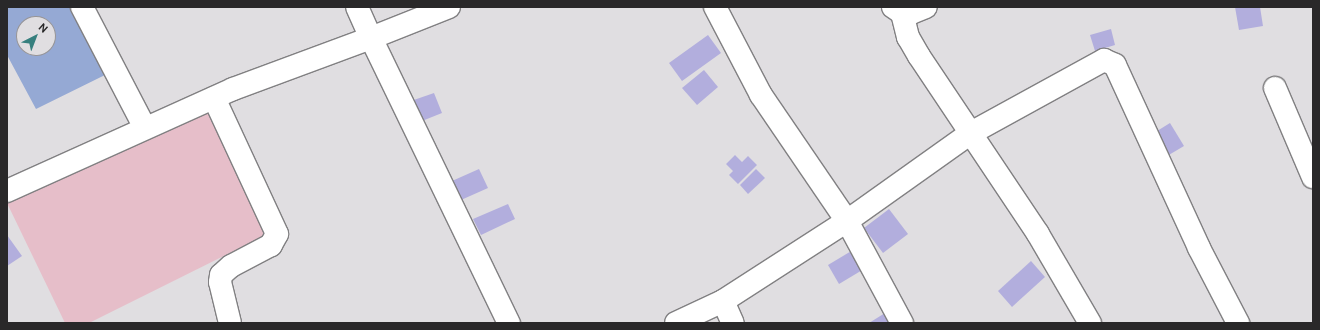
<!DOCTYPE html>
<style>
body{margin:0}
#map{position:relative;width:1320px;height:330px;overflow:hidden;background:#e0dee1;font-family:Cabin,sans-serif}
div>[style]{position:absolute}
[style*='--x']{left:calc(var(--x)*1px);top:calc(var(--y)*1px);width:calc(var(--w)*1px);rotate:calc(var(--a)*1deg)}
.green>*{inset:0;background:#e6bec9}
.water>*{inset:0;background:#95a9d4}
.building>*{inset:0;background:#b2aedd}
.roads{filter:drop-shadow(1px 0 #818082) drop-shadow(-1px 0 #818082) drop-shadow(0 1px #818082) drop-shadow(0 -1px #818082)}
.minor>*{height:22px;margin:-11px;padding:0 11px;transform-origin:11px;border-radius:11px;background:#fff}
span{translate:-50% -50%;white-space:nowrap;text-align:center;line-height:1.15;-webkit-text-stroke:3.5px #e0dee1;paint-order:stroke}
.frame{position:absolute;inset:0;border:8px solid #292829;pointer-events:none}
.north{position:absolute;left:16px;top:16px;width:40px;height:40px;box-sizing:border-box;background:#e0dee1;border:1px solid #979597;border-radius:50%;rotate:42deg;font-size:11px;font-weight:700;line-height:16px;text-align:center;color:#292829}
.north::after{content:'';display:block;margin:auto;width:14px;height:18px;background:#367f7e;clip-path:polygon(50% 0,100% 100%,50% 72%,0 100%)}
</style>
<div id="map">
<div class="green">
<div style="clip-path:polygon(209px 112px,270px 233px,89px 323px,65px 323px,7px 203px)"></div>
</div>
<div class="water">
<div style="clip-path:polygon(evenodd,7px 7px,72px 7px,107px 74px,36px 109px,7px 55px,7px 7px,24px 24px,48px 24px,48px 48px,24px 48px,24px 24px)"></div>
</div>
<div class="building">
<div style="clip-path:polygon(1235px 7px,1260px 7px,1263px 26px,1239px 30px)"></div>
<div style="clip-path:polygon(1111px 29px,1115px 45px,1095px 51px,1090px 35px)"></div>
<div style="clip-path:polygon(708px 35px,721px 53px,682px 81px,669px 63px)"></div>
<div style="clip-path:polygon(704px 70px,718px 87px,697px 105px,682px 88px)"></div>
<div style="clip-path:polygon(434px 93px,442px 113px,417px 123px,408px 102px)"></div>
<div style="clip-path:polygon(1170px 123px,1184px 146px,1162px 159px,1149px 136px)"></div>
<div style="clip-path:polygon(735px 155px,742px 162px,748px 156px,757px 165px,738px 184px,729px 175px,733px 171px,726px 164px)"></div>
<div style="clip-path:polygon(479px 169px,488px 188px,461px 200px,452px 181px)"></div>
<div style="clip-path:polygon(756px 169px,765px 178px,748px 194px,740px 185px)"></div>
<div style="clip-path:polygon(508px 204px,515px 219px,481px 235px,473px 219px)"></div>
<div style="clip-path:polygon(889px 209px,908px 234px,883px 253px,864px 228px)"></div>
<div style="clip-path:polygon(7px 235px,22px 256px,7px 266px)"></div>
<div style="clip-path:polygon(853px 250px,864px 269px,839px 284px,828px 265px)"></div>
<div style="clip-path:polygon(1031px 261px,1045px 277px,1012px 307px,998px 291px)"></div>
<div style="clip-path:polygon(885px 313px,891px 323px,869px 323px)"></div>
</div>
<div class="roads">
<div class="minor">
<div style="--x:82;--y:7;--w:136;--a:62.5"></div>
<div style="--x:357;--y:7;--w:34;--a:66"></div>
<div style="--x:371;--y:38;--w:84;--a:-21.7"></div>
<div style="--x:715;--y:7;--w:99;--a:62.4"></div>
<div style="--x:761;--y:95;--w:153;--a:55.7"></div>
<div style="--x:847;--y:221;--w:116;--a:61.7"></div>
<div style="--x:893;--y:7;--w:11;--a:34"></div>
<div style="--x:902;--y:13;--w:9;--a:0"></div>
<div style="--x:911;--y:13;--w:16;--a:-22"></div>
<div style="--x:902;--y:13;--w:25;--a:76"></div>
<div style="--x:908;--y:37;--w:22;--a:60"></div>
<div style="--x:919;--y:56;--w:214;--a:56.2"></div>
<div style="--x:1038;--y:234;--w:103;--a:59.7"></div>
<div style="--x:1275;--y:88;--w:97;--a:66.9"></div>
<div style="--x:214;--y:98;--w:150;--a:65.1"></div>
<div style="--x:277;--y:234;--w:13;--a:119"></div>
<div style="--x:271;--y:245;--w:45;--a:152.3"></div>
<div style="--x:231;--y:266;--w:13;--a:138"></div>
<div style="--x:221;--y:275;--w:7;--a:98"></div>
<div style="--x:220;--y:282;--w:42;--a:76.3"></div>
<div style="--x:7;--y:191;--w:248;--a:-24.3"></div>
<div style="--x:233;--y:89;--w:147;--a:-20.3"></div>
<div style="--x:371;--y:38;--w:317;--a:64.2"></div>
<div style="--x:723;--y:301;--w:24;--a:66"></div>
<div style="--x:676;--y:323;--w:52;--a:-25.1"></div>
<div style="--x:723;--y:301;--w:148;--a:-32.8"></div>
<div style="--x:847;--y:221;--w:152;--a:-35.4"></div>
<div style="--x:971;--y:133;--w:152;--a:-28.8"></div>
<div style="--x:1104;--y:60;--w:12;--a:24"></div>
<div style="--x:1115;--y:65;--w:201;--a:65.3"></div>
<div style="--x:1199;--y:248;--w:85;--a:62.5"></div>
</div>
</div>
<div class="frame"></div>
<div class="north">N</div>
</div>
